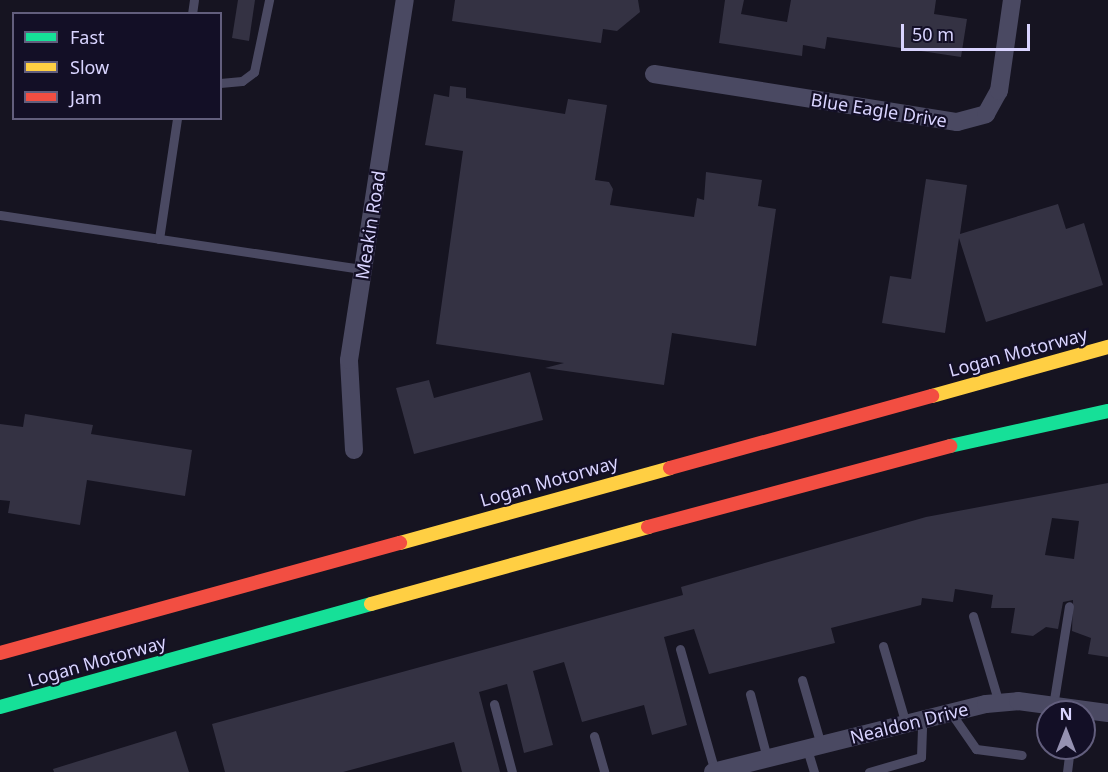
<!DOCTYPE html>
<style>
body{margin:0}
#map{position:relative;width:1108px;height:772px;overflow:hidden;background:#161421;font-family:"Noto Sans",sans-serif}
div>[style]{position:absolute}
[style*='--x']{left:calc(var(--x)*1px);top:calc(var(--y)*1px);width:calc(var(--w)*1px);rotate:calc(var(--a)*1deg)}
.building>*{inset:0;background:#343243}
.lane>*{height:9px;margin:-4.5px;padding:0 4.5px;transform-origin:4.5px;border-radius:4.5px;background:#4a4962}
.street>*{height:18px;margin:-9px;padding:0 9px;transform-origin:9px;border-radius:9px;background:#4a4962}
.fast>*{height:14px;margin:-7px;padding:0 7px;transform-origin:7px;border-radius:7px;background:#16e098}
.slow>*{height:14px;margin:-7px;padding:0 7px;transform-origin:7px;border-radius:7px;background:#ffcf43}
.jam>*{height:14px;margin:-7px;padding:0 7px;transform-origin:7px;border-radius:7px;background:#f24e42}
span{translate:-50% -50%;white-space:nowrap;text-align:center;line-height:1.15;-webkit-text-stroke:4.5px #130f26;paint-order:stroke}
.street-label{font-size:18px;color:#d9d4ff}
.legend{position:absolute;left:12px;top:12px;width:210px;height:108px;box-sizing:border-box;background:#130f26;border:2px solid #625e7d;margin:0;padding:8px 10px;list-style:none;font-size:18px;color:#d9d4ff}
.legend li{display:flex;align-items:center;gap:12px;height:30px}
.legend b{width:30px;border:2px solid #625e7d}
.north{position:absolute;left:1036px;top:700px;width:60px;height:60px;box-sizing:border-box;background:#130f26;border:2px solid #625e7d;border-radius:50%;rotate:0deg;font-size:16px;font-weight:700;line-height:24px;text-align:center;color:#d9d4ff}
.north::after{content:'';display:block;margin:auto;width:21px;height:27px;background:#9591b1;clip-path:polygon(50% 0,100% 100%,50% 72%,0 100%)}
.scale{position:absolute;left:901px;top:24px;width:129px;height:27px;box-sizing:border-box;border:3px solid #d9d4ff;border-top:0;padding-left:8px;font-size:18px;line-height:21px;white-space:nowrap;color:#d9d4ff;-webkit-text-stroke:4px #130f26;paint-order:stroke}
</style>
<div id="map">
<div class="building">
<div style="clip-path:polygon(238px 0,255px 0,249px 41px,232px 38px)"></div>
<div style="clip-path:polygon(455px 0,638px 0,640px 12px,617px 31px,603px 29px,601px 43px,452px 21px)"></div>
<div style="clip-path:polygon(725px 0,744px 0,741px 14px,787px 22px,791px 0,936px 0,934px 14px,967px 19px,961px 57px,827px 37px,825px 49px,803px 45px,802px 56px,719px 43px)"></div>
<div style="clip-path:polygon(450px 86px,466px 88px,466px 98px,565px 114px,568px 99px,607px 105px,595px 180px,609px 182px,613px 189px,610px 205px,694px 217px,697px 198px,704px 200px,706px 172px,762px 180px,758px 206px,776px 209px,756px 346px,672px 333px,664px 385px,545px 368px,564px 363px,436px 344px,463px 151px,425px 145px,434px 94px,449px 97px)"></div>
<div style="clip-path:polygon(926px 179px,967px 185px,960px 234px,1058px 204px,1066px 229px,1084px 223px,1103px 285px,986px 322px,959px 238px,945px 333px,882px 323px,890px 276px,911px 279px)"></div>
<div style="clip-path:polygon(530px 372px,543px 420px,414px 454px,396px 388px,429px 380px,434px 398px)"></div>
<div style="clip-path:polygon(25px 414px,93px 425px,91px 434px,192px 450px,185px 496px,87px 480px,80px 525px,8px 513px,10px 501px,0 500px,0 424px,23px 427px)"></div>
<div style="clip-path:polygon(evenodd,1108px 483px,1108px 657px,1088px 654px,1091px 638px,1072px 631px,1073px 600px,1063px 602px,1058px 629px,1046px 627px,1033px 636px,1011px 633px,1015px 608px,991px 608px,993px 595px,955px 589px,953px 602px,922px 598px,921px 605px,831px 628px,835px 643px,709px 674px,694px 629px,664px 637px,687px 725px,652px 735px,644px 705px,582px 722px,564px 662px,533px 671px,553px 745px,524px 753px,507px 684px,479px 692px,500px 772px,462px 772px,454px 742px,343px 772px,225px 772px,212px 724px,683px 595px,681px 587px,926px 517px,1108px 483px,1052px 518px,1079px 521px,1074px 559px,1045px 555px,1052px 518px)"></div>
<div style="clip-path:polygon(176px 731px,189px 772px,54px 772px,53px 769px)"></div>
</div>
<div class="lane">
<div style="--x:192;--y:14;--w:14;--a:-82"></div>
<div style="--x:220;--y:83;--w:22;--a:-5"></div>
<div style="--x:242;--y:81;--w:15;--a:-37"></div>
<div style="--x:254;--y:72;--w:74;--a:-78.2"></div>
<div style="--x:0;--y:215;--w:367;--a:8.5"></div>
<div style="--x:159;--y:239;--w:122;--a:-81.5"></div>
<div style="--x:973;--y:616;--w:91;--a:73.4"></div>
<div style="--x:883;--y:646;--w:81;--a:73.6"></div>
<div style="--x:680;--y:649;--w:128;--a:74.1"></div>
<div style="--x:802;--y:680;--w:68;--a:73.7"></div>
<div style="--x:750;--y:694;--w:66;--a:75.1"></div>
<div style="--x:494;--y:704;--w:70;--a:75.2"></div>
<div style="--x:1053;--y:706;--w:101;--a:-80.9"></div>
<div style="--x:951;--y:713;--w:44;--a:55.2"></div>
<div style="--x:976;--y:749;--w:46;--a:7.4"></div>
<div style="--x:594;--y:736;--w:37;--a:74"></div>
<div style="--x:807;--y:749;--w:24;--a:73"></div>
<div style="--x:869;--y:772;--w:54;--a:-16.1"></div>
<div style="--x:921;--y:757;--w:37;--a:-88"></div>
<div style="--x:1067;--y:772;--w:24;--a:-83"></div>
</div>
<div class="street">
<div style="--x:654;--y:74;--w:307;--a:9"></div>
<div style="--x:957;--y:122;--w:30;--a:-15"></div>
<div style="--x:986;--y:114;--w:26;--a:-61"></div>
<div style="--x:999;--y:91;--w:92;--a:-81.9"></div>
<div style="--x:354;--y:450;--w:90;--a:-93.2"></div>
<div style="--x:349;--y:360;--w:364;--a:-81.2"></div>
<div style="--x:713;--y:772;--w:281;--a:-14"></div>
<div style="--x:986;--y:704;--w:32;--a:-5"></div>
<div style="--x:1018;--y:701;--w:91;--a:7.6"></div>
</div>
<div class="fast">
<div style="--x:950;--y:446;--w:162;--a:-12.5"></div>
<div style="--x:0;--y:707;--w:385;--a:-15.5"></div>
</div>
<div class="slow">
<div style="--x:932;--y:396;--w:183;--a:-15.6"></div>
<div style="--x:400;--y:543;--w:280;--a:-15.5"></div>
<div style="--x:371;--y:604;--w:288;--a:-15.5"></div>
</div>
<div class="jam">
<div style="--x:670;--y:468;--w:272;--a:-15.4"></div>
<div style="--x:648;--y:527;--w:313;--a:-15"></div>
<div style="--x:0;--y:653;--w:415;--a:-15.4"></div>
</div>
<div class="street-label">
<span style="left:879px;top:110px;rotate:9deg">Blue Eagle Drive</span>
<span style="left:370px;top:225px;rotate:-81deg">Meakin Road</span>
<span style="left:1018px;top:352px;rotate:-15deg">Logan Motorway</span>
<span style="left:549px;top:481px;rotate:-16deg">Logan Motorway</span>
<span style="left:97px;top:661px;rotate:-16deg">Logan Motorway</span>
<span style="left:909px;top:723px;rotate:-14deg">Nealdon Drive</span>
</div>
<ul class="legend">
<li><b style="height:8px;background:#16e098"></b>Fast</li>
<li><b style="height:8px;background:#ffcf43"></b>Slow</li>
<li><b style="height:8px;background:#f24e42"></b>Jam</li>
</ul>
<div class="north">N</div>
<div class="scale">50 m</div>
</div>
